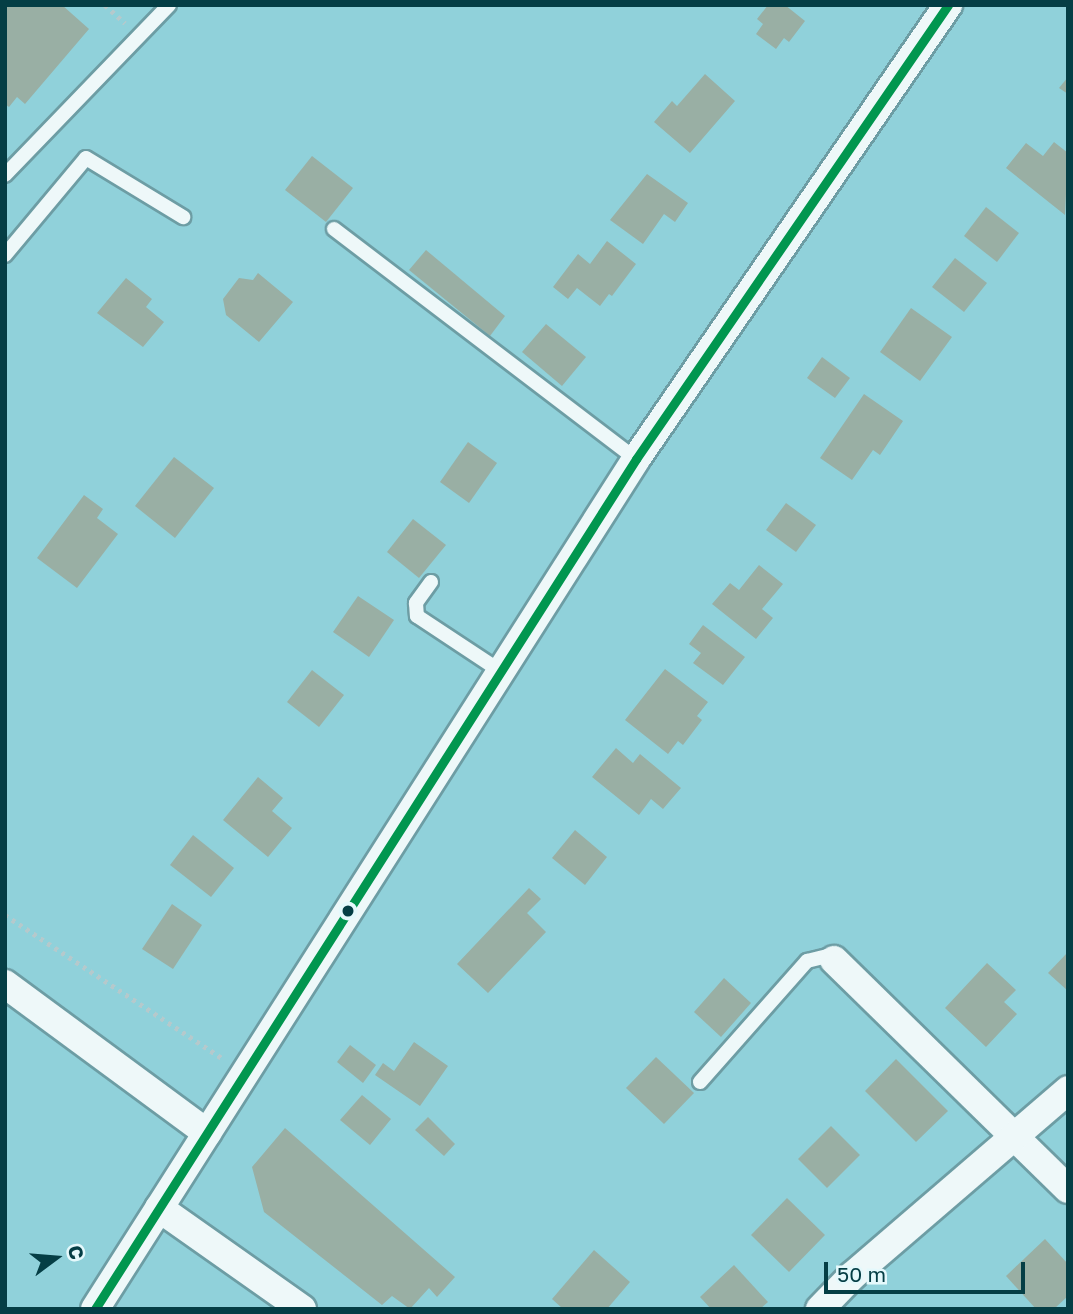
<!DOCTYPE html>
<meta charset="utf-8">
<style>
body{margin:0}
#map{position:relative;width:1073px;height:1314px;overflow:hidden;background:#90d1da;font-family:"Golos Text",sans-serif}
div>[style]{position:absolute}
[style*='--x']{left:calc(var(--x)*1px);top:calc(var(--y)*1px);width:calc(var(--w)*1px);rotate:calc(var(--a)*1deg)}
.building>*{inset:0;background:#99afa4}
.path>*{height:4.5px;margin-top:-2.25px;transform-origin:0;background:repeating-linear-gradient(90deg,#b5c9cc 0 3.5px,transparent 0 8.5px)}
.roads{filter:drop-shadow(2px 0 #6d9da4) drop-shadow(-2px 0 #6d9da4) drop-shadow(0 2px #6d9da4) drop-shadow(0 -2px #6d9da4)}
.service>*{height:14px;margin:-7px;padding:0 7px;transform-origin:7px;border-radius:7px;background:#eef8f9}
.minor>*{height:28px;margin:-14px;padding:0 14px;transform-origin:14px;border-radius:14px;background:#eef8f9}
.bus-1>*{height:9px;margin:-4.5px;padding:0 4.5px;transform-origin:4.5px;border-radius:4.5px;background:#01964f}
.dots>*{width:19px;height:19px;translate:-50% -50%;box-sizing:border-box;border:4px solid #e5f9fc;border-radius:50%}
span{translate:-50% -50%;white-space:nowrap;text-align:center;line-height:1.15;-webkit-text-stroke:5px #e5f9fc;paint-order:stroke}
.frame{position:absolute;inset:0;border:7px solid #053e45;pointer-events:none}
.north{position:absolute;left:21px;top:1223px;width:70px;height:70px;-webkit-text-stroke:5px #e5f9fc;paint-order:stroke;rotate:74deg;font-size:19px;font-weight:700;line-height:28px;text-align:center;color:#053e45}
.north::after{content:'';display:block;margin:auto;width:24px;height:32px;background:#053e45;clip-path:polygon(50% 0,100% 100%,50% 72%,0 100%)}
.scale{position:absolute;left:824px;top:1262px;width:201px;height:32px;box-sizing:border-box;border:4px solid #053e45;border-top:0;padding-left:9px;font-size:21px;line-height:24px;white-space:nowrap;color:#053e45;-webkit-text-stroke:5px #e5f9fc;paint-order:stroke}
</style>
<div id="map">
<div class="building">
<div style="clip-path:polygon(5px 5px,62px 5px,89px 29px,25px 104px,17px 97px,9px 107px,5px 104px)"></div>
<div style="clip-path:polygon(768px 5px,785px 5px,805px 21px,789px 42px,784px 38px,776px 49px,756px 34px,763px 24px,757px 19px)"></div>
<div style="clip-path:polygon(705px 74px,735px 101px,690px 153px,654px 122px,672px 101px,677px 106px)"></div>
<div style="clip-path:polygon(1068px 77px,1068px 94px,1059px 88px)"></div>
<div style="clip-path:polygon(1054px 142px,1068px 153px,1065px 215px,1006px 168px,1026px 143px,1043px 156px)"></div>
<div style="clip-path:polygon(312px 156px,353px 188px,326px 222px,285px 190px)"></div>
<div style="clip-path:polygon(647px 174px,688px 203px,675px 222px,664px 214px,643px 244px,610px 220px)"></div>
<div style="clip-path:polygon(986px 207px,1019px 233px,997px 262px,964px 236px)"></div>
<div style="clip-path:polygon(607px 241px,636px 264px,612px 296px,609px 294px,600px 306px,577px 288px,568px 299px,553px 287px,578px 254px,590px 264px)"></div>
<div style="clip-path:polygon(426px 250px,505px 316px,490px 336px,409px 270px)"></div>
<div style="clip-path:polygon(955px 258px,987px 283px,964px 312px,932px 287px)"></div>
<div style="clip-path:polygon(258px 273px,293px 302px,259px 342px,226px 315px,223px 299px,239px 278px,253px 280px)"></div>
<div style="clip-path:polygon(126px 278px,152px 299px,146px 307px,164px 322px,143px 347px,97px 313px)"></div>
<div style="clip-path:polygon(911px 308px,952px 337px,920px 381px,880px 352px)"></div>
<div style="clip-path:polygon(546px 324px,586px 357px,562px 386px,522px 352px)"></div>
<div style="clip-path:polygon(822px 357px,850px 378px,835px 398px,807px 378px)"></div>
<div style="clip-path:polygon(864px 394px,903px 421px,880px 455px,873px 450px,852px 480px,820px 458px)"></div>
<div style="clip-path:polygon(468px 442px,497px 463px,469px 503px,440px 482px)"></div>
<div style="clip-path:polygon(174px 457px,214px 488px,175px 538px,135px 506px)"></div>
<div style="clip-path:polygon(84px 495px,103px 509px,97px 518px,118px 534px,77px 588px,37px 558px)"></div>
<div style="clip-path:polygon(786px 503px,816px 525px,796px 552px,766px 530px)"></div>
<div style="clip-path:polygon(413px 519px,446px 545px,419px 578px,387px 552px)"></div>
<div style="clip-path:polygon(759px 565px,783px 584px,762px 609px,773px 618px,756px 639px,712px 604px,730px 583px,739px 590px)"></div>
<div style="clip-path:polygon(358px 596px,394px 620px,369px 657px,333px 632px)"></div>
<div style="clip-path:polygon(703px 625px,745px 657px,723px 685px,693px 663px,701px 653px,689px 644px)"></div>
<div style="clip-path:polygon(665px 669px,708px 702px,697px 716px,702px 720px,683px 745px,678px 741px,668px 754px,625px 720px)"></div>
<div style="clip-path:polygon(312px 670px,344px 695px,319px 727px,287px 702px)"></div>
<div style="clip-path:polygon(616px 748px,633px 763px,640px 754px,681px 788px,663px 809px,651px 799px,639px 815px,592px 777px)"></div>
<div style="clip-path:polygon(258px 777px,283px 798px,272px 811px,292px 828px,268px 857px,223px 820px)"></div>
<div style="clip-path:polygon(575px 830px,607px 857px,585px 885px,552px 858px)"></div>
<div style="clip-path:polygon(193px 835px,234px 868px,211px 897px,170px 865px)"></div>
<div style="clip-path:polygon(529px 888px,541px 899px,527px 913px,546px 932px,488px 993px,457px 964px)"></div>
<div style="clip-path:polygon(172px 904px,202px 925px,173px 969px,142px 949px)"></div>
<div style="clip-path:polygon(1068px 952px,1068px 991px,1048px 973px)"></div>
<div style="clip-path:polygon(987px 963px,1016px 990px,1004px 1002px,1017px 1014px,986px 1047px,945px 1008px)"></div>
<div style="clip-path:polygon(724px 978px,751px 1003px,721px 1037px,694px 1012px)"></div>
<div style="clip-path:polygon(414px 1042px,448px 1066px,420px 1106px,375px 1075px,383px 1063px,394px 1071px)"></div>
<div style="clip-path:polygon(350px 1045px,376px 1065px,363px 1083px,337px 1062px)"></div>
<div style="clip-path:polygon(656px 1057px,694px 1093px,664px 1124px,626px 1088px)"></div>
<div style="clip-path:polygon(896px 1059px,948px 1111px,916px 1142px,865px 1091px)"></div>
<div style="clip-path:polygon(362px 1095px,391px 1119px,370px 1145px,340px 1120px)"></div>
<div style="clip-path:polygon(428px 1117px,455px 1144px,444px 1156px,415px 1130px)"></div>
<div style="clip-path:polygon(831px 1126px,860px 1155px,827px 1188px,798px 1159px)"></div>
<div style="clip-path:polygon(285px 1128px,455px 1277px,437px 1297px,429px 1288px,410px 1309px,392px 1296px,382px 1305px,264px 1212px,252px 1167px)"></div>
<div style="clip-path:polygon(787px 1198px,825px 1235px,789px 1272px,751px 1235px)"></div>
<div style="clip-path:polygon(1045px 1239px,1068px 1264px,1068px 1296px,1054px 1309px,1036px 1309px,1006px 1276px)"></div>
<div style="clip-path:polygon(594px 1250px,630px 1282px,607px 1309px,563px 1309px,552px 1299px)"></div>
<div style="clip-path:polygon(734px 1265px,768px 1302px,760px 1309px,711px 1309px,700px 1297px)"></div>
</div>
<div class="path">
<div style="--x:105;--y:5;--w:27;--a:42"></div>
<div style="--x:5;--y:915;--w:261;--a:33.4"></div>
</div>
<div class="roads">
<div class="service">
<div style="--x:5;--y:175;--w:236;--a:-46"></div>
<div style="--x:334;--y:229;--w:380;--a:37.3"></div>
<div style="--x:5;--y:255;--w:126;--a:-50.1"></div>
<div style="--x:86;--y:158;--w:114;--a:31.3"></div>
<div style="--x:431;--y:582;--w:26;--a:126"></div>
<div style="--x:416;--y:603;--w:13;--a:86"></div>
<div style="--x:417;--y:616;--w:100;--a:33.5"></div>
<div style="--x:700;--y:1082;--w:162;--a:-48.5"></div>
<div style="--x:807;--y:961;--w:21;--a:-14"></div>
<div style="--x:827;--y:956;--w:8;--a:30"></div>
</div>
<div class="minor">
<div style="--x:834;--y:960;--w:327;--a:44.4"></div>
<div style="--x:5;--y:984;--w:251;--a:36.4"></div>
<div style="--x:159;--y:1208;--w:175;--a:35.2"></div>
<div style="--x:95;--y:1309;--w:1008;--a:-57.52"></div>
<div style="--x:636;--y:459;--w:551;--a:-55.5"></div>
<div style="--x:820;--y:1309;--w:46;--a:-45.9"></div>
<div style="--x:852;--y:1276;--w:285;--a:-40.7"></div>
</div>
</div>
<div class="bus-1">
<div style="--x:95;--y:1309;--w:1008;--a:-57.52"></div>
<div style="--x:636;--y:459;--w:551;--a:-55.5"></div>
</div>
<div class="dots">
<div style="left:348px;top:911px;background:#053e45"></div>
</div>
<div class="frame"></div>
<div class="north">С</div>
<div class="scale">50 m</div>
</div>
